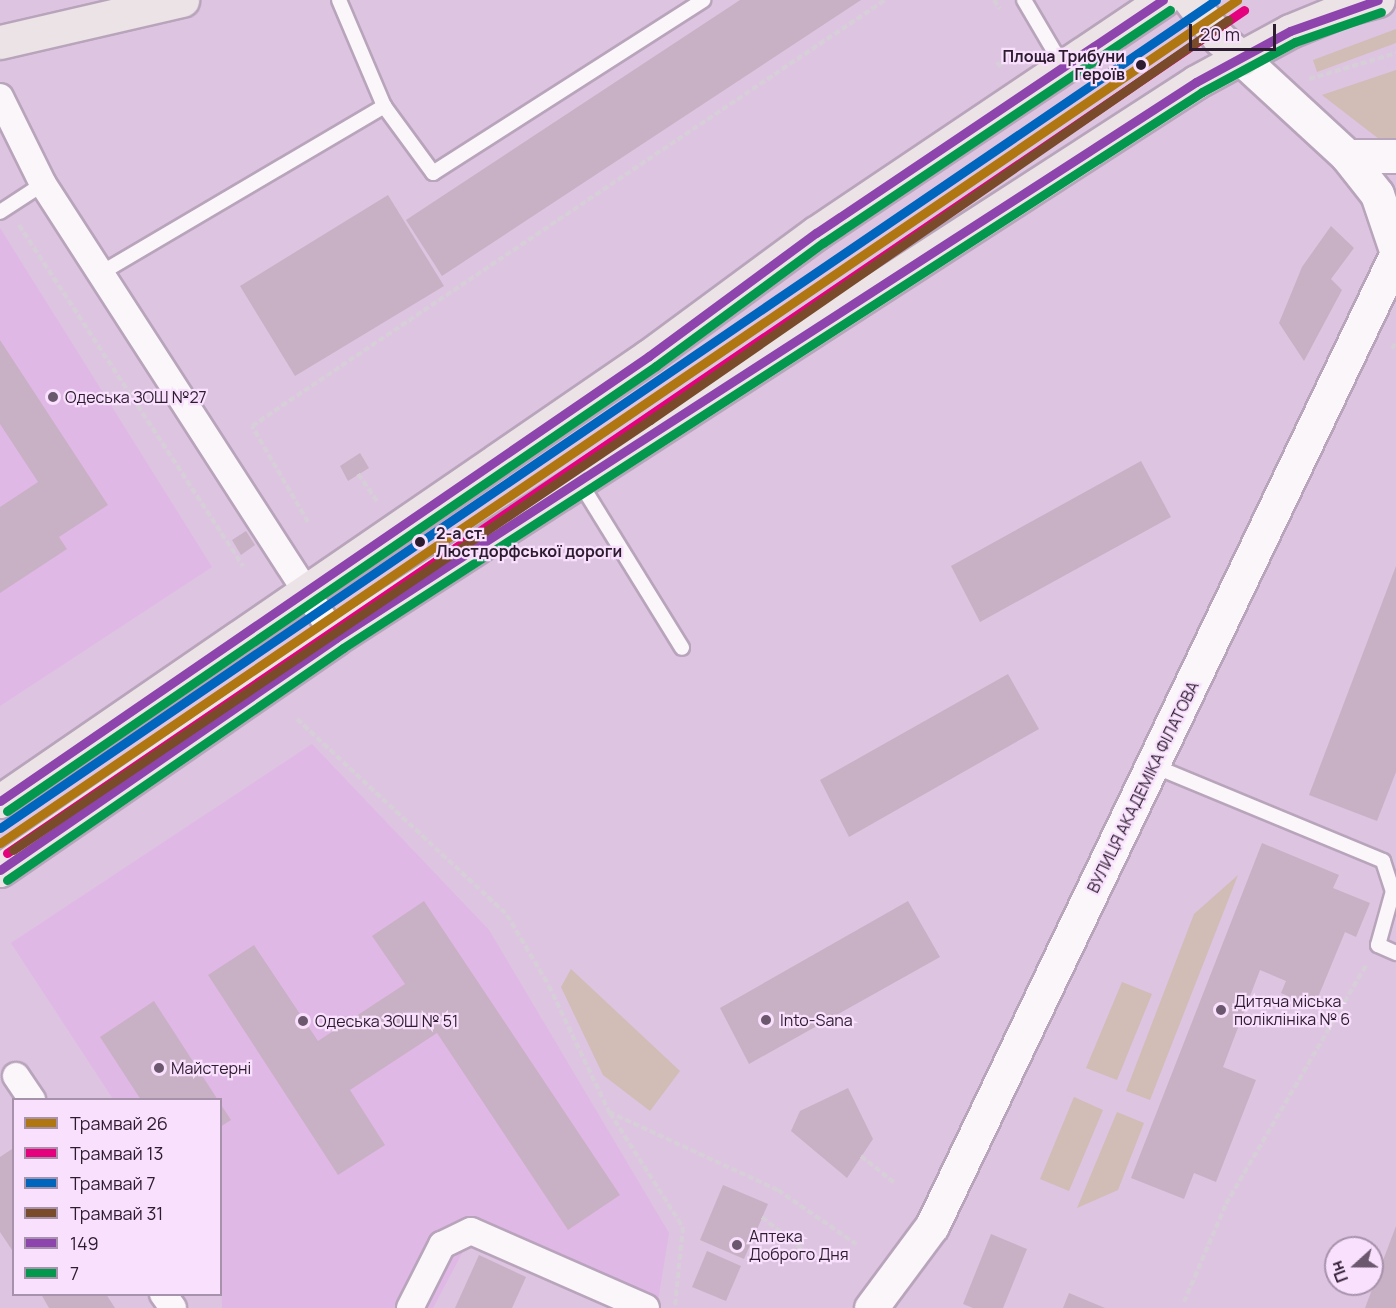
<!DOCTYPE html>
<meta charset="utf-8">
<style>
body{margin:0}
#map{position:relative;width:1396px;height:1308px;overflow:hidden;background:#ddc4e0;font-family:Manrope,sans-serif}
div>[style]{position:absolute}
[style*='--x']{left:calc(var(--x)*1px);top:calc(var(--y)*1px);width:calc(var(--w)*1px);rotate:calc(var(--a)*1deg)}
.built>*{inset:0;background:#dfb8e6}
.green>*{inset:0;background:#d2bcb6}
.building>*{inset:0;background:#c8b1c5}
.path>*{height:4px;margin-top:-2px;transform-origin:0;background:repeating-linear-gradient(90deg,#d6cfd8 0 6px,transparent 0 9px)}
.roads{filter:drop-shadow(2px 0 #b8a4bb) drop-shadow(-2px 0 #b8a4bb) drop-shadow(0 2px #b8a4bb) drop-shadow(0 -2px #b8a4bb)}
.lane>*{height:14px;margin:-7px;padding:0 7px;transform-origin:7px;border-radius:7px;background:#faf6fa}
.street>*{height:26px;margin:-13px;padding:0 13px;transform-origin:13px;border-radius:13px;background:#faf6fa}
.secondary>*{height:33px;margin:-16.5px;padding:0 16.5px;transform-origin:16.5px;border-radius:16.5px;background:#faf6fa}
.primary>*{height:33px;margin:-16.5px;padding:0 16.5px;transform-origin:16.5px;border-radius:16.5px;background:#ece3e7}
.bus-1>*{height:9px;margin:-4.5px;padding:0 4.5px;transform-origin:4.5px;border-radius:4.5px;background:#8e44ad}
.bus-2>*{height:9px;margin:-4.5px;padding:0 4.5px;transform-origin:4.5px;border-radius:4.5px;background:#04984e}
.tram-1>*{height:9px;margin:-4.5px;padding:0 4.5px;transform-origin:4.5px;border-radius:4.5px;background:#b07611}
.tram-2>*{height:9px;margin:-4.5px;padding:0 4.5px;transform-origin:4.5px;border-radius:4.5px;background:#e5007d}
.tram-3>*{height:9px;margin:-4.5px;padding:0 4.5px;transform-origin:4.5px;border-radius:4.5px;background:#0065bd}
.tram-4>*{height:9px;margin:-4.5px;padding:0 4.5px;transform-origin:4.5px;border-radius:4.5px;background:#7a4b2a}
.dots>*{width:16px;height:16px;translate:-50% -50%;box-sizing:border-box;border:3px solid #f9e1fd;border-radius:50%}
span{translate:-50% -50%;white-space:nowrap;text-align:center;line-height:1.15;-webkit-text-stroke:4.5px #f9e1fd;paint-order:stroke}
.stop-label{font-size:16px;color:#2d1c30;font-weight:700}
.right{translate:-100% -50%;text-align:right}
.left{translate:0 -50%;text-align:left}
.poi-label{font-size:16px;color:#2d1c30}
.street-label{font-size:16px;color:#2d1c30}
.legend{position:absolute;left:12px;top:1098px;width:210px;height:198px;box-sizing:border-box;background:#f9e1fd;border:2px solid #a792ab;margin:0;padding:8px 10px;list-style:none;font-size:18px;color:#2d1c30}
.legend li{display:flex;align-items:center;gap:12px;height:30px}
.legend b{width:30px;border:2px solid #a792ab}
.north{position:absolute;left:1324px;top:1236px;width:60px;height:60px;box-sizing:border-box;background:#f9e1fd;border:2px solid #a792ab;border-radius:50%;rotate:249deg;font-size:16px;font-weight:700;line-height:24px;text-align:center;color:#2d1c30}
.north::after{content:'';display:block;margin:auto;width:21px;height:27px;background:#6b576e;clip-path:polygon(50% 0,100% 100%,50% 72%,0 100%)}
.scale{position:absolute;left:1189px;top:24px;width:87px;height:27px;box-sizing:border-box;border:3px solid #2d1c30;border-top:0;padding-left:8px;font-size:18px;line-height:21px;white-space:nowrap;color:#2d1c30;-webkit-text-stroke:4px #f9e1fd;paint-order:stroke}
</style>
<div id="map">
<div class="built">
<div style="clip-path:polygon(0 228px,212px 567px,0 706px)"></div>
<div style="clip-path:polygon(312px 744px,489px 930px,669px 1233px,658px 1301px,488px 1231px,467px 1244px,433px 1308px,222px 1308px,220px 1100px,113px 1099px,11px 943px)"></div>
</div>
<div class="green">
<div style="clip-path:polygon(1396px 29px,1396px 43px,1317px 72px,1313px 60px)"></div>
<div style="clip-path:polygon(1396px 70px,1396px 146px,1388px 146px,1322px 95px)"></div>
<div style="clip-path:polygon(1238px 875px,1150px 1100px,1126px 1091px,1194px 914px)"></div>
<div style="clip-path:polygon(571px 969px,680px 1071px,650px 1111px,603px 1075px,561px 987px)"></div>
<div style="clip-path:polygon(1122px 982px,1152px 994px,1117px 1080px,1086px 1068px)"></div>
<div style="clip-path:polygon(1074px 1097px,1103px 1110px,1069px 1191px,1040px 1179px)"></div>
<div style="clip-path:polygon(1117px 1112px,1144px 1123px,1118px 1190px,1077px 1208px)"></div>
</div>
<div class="building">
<div style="clip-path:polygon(740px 0,861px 0,442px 276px,406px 220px)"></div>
<div style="clip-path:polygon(388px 195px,444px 286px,295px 376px,240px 286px)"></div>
<div style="clip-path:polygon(1331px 226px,1354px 248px,1331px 279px,1342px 290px,1304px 361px,1279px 323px,1302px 267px)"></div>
<div style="clip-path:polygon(0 340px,108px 505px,59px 537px,67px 549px,0 593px,0 507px,38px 482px,0 424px)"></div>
<div style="clip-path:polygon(360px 453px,369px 468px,348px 481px,340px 466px)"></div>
<div style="clip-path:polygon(1141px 461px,1171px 517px,980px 622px,951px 566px)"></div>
<div style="clip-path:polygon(246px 531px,255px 545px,241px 555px,232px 540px)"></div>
<div style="clip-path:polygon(1396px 566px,1396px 772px,1377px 821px,1309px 795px)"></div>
<div style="clip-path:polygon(1008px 674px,1039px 729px,849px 837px,820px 780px)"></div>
<div style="clip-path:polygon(1262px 843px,1339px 875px,1333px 888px,1370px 903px,1356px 937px,1345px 932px,1314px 1007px,1281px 993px,1286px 981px,1260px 970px,1223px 1067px,1256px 1080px,1216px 1182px,1194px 1173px,1184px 1199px,1131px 1178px)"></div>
<div style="clip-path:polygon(424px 901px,620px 1195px,568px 1230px,437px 1033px,350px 1090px,385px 1145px,338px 1175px,208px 975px,254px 945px,318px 1041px,405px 984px,372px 936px)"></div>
<div style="clip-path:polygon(908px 901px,940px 957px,749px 1064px,720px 1008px)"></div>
<div style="clip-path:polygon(154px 1001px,218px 1100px,141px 1100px,100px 1037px)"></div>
<div style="clip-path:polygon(848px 1088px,873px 1139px,847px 1178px,791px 1131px,800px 1111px)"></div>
<div style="clip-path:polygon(220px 1103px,231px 1120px,220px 1127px)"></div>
<div style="clip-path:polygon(12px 1149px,14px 1152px,14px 1253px,0 1232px,0 1157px)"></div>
<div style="clip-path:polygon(723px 1185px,768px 1204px,744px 1259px,700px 1240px)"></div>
<div style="clip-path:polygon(1396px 1226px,1396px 1308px,1365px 1308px)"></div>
<div style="clip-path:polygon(991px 1234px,1027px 1249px,1003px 1308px,973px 1308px,963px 1304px)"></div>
<div style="clip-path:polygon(707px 1251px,741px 1266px,726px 1301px,692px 1287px)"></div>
<div style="clip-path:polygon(479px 1255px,526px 1277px,512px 1308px,455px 1308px)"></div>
<div style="clip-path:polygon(1069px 1293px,1105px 1308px,1063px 1308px)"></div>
<div style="clip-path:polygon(41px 1294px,106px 1294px,115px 1308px,49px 1308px)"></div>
</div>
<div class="path">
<div style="--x:994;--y:0;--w:11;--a:56"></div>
<div style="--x:997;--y:62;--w:6;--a:51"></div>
<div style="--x:1309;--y:79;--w:91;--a:-16.6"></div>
<div style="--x:19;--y:225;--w:408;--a:56.7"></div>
<div style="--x:1392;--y:349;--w:8;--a:-60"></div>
<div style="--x:358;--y:474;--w:35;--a:55"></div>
<div style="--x:308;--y:522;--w:111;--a:-120.3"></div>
<div style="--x:252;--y:426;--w:763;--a:-33.94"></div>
<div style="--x:297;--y:719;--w:287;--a:43"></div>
<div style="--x:507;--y:915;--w:82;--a:59.4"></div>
<div style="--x:549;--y:986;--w:140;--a:64.5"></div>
<div style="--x:609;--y:1112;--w:186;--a:24.8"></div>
<div style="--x:778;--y:1190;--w:95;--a:34.7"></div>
<div style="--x:610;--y:1113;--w:135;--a:57.4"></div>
<div style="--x:683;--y:1227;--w:79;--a:95.8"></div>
<div style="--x:861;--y:1156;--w:45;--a:38.7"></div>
<div style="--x:762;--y:1217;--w:68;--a:39.1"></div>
<div style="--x:1184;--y:1302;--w:107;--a:-66.8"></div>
<div style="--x:1226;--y:1204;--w:278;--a:-59.6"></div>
</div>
<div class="roads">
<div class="lane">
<div style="--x:339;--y:0;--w:115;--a:67"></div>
<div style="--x:384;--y:106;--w:83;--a:53.8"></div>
<div style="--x:433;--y:173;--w:321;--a:-32.6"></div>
<div style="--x:1024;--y:0;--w:79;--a:59.5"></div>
<div style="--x:0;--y:212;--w:51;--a:-33.1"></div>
<div style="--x:101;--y:273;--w:329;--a:-30.5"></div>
<div style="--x:579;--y:481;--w:196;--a:58.3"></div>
<div style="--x:1154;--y:766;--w:248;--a:22.5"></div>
<div style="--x:1383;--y:861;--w:32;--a:72"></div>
<div style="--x:1393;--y:891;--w:56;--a:105.5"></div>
<div style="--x:1378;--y:945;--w:20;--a:24"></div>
</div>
<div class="street">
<div style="--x:0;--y:97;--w:97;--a:63.7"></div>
<div style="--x:43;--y:184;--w:540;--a:57.16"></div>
<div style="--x:16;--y:1076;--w:29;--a:56"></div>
<div style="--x:163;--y:1294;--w:17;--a:54"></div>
<div style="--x:410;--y:1308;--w:71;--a:-63.1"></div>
<div style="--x:442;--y:1245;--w:32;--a:-26"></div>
<div style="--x:471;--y:1231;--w:191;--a:23.7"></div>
</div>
<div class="secondary">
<div style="--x:1242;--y:59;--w:143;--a:42.7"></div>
<div style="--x:1347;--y:156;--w:48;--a:51.7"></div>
<div style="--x:1377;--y:194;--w:59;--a:71.3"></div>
<div style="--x:1347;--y:156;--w:49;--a:0"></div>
<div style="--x:871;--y:1308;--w:102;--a:-53.4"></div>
<div style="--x:932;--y:1226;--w:1076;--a:-64.46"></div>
</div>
<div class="primary">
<div style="--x:1190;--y:0;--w:48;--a:52.7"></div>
<div style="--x:1219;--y:38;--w:31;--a:42"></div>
<div style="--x:0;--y:42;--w:187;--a:-13"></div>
<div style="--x:0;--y:801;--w:787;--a:-34.44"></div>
<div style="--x:649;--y:356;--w:207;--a:-36.4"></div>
<div style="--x:816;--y:233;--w:418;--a:-33.9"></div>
<div style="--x:0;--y:870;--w:408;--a:-34.6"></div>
<div style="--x:336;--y:638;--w:1024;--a:-32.88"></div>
<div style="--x:1196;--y:82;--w:107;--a:-28.5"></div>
<div style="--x:1290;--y:31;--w:58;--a:-22.2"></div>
<div style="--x:1344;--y:9;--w:35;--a:-15"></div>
</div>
</div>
<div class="bus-1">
<div style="--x:0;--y:801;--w:787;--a:-34.44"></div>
<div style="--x:649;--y:356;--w:207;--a:-36.4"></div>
<div style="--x:816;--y:233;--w:418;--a:-33.9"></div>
<div style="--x:0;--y:870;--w:408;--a:-34.6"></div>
<div style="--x:336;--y:638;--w:1024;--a:-32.88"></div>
<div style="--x:1196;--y:82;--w:107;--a:-28.5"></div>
<div style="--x:1290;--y:31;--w:93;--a:-19.4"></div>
</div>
<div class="bus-2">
<div style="--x:7;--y:811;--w:787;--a:-34.44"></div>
<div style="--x:656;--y:366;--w:207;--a:-36.4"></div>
<div style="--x:823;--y:243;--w:418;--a:-33.9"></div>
<div style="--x:7;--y:880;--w:408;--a:-34.6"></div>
<div style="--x:343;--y:648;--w:1023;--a:-32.91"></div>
<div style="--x:1202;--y:92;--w:106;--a:-28.3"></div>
<div style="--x:1295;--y:42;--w:91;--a:-19.2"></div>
</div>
<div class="tram-1">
<div style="--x:0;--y:843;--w:1497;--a:-34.27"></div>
</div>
<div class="tram-2">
<div style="--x:7;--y:853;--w:1497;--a:-34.27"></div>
</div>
<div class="tram-3">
<div style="--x:0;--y:828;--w:1471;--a:-34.25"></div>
</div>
<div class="tram-4">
<div style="--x:13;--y:850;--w:769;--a:-34.02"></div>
<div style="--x:650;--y:420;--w:703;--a:-34.68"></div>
</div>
<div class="dots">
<div style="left:1141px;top:65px;background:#2d1c30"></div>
<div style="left:53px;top:397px;background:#6b576e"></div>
<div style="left:420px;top:542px;background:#2d1c30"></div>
<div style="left:1221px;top:1010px;background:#6b576e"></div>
<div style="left:766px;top:1020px;background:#6b576e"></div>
<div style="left:303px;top:1021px;background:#6b576e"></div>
<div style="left:159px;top:1068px;background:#6b576e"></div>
<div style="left:737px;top:1245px;background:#6b576e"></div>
</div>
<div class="stop-label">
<span class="right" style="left:1125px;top:65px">Площа Трибуни<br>Героїв</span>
<span class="left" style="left:436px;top:542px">2-а ст.<br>Люстдорфської дороги</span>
</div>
<div class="poi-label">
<span class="left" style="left:65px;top:397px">Одеська ЗОШ №27</span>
<span class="left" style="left:1234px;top:1010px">Дитяча міська<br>поліклініка № 6</span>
<span class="left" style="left:780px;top:1020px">Into-Sana</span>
<span class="left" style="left:315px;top:1021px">Одеська ЗОШ № 51</span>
<span class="left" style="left:171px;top:1068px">Майстерні</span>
<span class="left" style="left:749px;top:1245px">Аптека<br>Доброго Дня</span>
</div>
<div class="street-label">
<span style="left:1143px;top:787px;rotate:-64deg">ВУЛИЦЯ АКАДЕМІКА ФІЛАТОВА</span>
</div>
<ul class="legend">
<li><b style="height:8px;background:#b07611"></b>Трамвай 26</li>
<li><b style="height:8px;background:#e5007d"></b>Трамвай 13</li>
<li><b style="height:8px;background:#0065bd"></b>Трамвай 7</li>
<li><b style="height:8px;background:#7a4b2a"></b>Трамвай 31</li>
<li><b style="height:8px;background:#8e44ad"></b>149</li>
<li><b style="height:8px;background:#04984e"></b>7</li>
</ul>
<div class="north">Пн</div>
<div class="scale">20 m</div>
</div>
